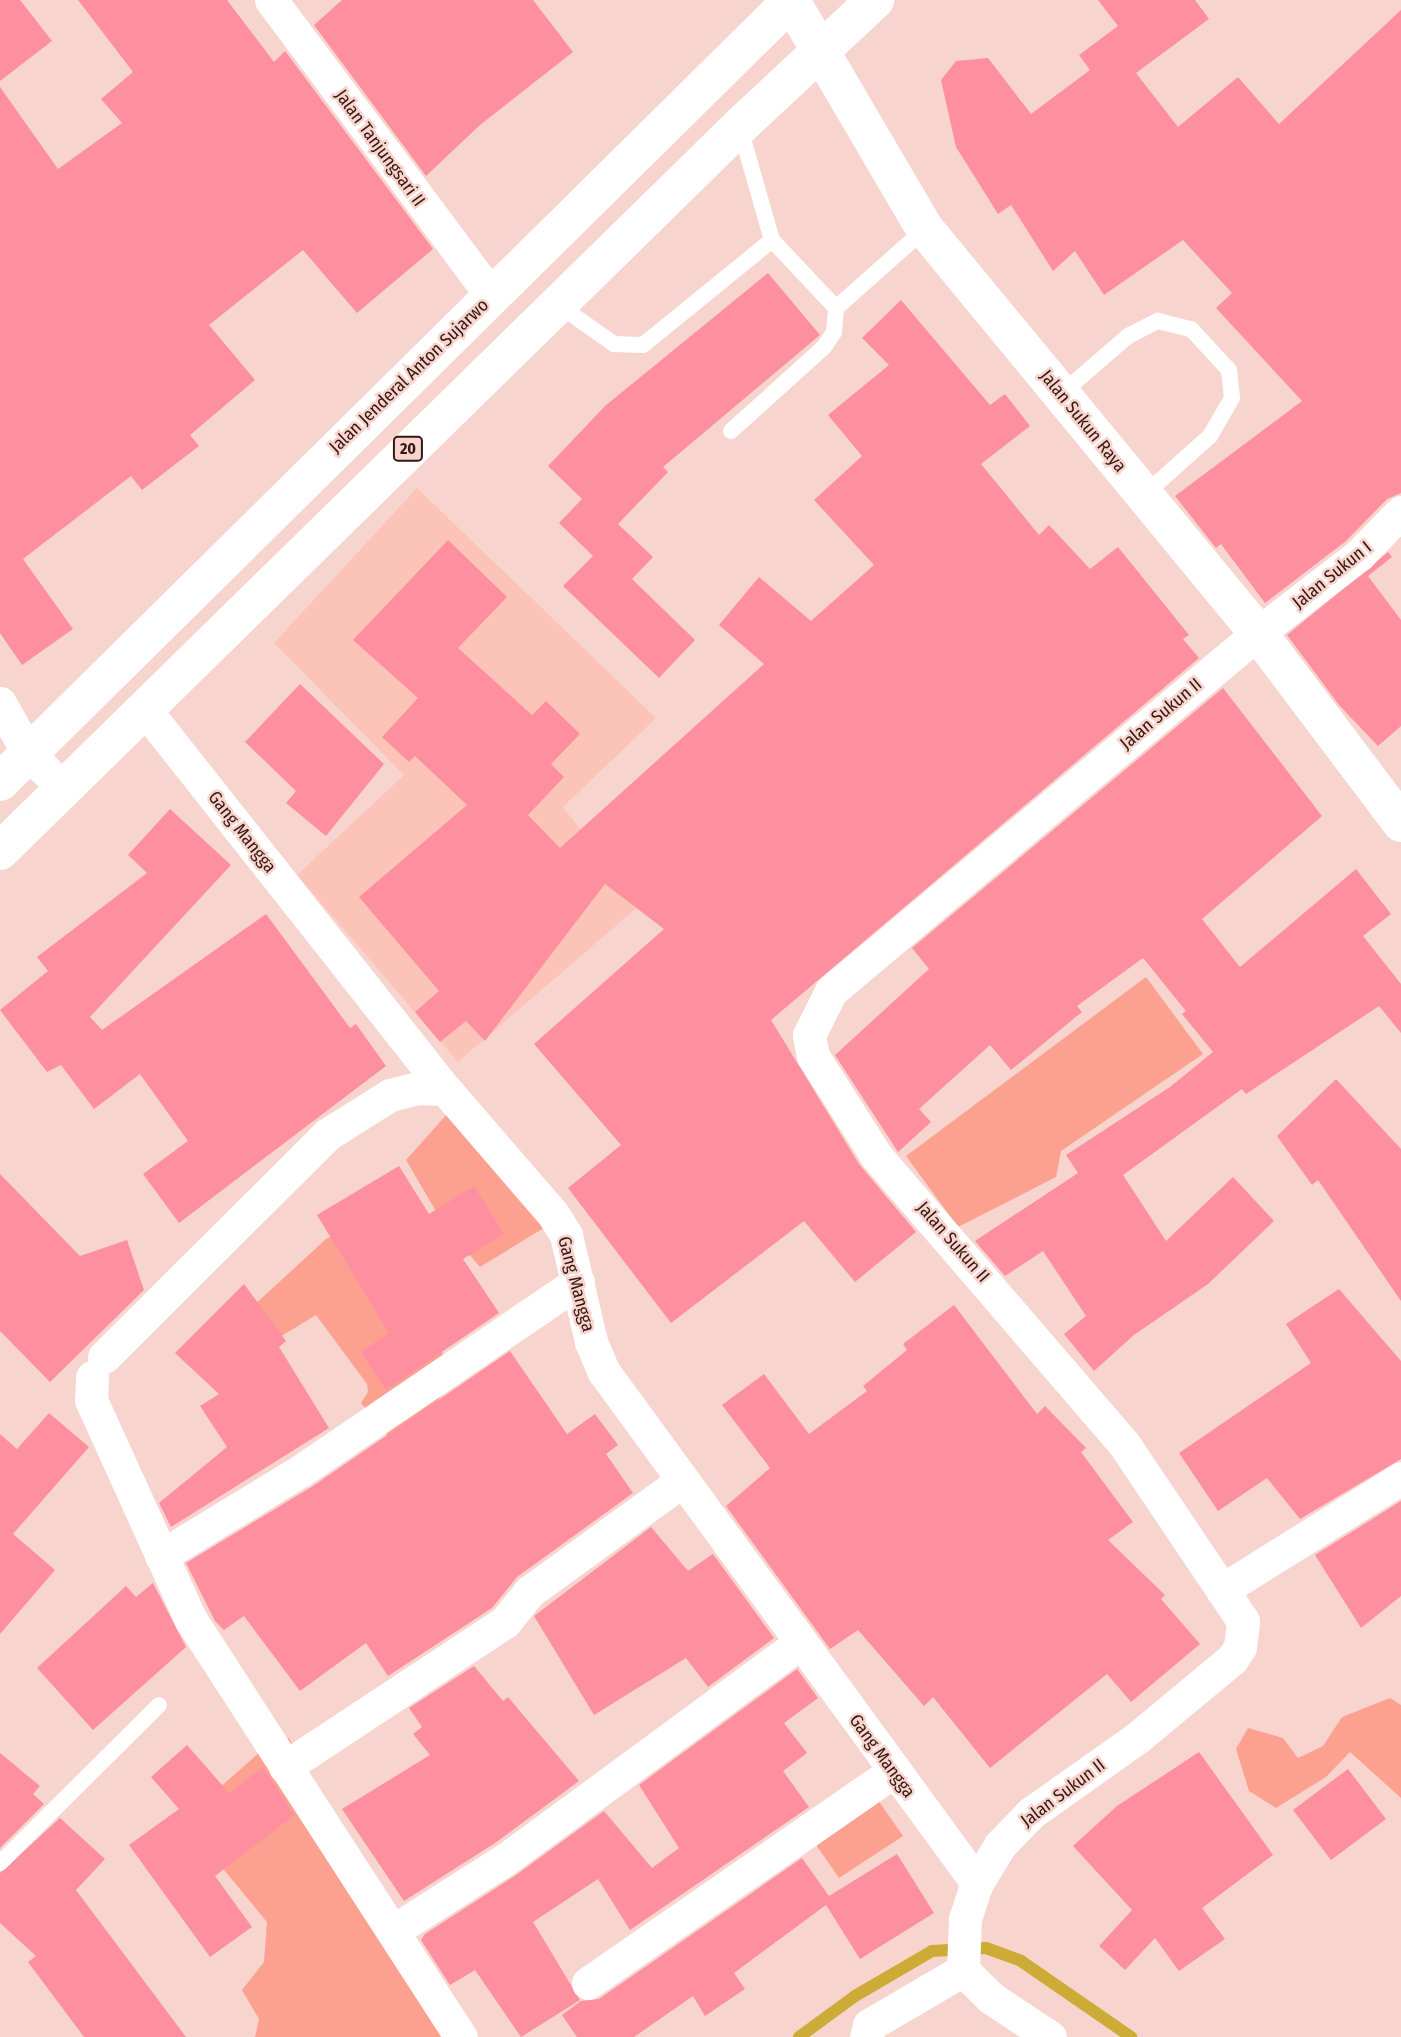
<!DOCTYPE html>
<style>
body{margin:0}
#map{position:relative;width:1401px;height:2037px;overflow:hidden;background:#f7d4cd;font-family:"Fira Sans Condensed",sans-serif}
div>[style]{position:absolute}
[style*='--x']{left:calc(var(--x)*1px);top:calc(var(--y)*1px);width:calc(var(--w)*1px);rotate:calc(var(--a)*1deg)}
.built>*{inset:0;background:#fcc4b8}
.green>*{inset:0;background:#fca18f}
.stream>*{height:12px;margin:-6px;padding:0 6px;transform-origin:6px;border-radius:6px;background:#cdab37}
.building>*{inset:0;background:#fe8f9e}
.lane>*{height:16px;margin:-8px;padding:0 8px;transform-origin:8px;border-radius:8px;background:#fff}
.street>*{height:33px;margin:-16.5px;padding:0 16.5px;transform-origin:16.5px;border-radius:16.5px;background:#fff}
.secondary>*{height:38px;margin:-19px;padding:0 19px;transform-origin:19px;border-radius:19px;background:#fff}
.highway>*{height:38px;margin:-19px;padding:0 19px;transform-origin:19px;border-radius:19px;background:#fff}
span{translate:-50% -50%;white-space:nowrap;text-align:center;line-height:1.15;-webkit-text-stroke:5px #f7d4cd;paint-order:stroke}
.shield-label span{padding:2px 5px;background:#f7d4cd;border:2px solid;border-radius:5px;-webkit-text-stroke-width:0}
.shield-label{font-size:16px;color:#361812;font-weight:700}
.street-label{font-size:18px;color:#361812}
</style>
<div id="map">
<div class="built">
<div style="clip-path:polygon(417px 488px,656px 718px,563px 807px,640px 905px,458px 1062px,297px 875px,404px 775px,274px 643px)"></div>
</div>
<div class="green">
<div style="clip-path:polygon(1146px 977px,1203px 1054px,1061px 1151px,1056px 1177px,958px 1227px,906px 1156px)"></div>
<div style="clip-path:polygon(448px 1113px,547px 1226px,480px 1267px,444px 1225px,406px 1160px)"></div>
<div style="clip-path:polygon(364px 1218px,441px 1349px,454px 1381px,431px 1408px,403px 1454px,361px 1403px,368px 1392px,367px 1384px,316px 1315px,275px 1340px,250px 1309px,326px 1239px)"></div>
<div style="clip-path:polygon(1390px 1698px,1401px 1705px,1401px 1798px,1350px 1752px,1326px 1777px,1276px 1808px,1249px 1791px,1236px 1749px,1248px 1728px,1283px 1738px,1298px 1758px,1323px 1746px,1342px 1717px)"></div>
<div style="clip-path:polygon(278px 1736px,289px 1738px,446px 2037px,255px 2037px,259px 2019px,242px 1990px,264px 1962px,267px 1922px,183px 1820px)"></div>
<div style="clip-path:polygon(878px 1800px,903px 1836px,839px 1878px,814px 1842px)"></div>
</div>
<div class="stream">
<div style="--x:799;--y:2037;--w:69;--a:-36.2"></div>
<div style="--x:855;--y:1996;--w:89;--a:-30.3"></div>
<div style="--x:932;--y:1951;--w:54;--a:-3.2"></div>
<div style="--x:986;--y:1948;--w:37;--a:20"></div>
<div style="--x:1021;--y:1961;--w:134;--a:34.6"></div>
</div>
<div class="building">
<div style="clip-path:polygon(0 0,20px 0,52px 41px,0 81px)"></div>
<div style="clip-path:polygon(78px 0,227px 0,274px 62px,285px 51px,433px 249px,357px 313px,303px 250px,209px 325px,255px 380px,190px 435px,199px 446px,142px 490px,131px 476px,23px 559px,73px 629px,22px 665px,0 633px,0 87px,58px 169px,122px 123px,101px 99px,133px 72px)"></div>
<div style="clip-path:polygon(342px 0,533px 0,573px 52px,480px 125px,426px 176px,314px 25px)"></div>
<div style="clip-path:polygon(1098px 0,1195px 0,1209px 19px,1136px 73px,1178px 127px,1238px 77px,1279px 124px,1401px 10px,1401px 493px,1387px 499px,1346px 541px,1265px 603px,1221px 544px,1216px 548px,1175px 496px,1302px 401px,1216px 308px,1232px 293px,1183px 240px,1104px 295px,1075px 251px,1053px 271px,1011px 205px,998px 214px,956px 147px,941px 80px,956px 61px,988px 58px,1031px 114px,1090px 70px,1079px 55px,1118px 26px)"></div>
<div style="clip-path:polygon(768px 273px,820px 335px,663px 467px,668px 472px,618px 524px,653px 557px,632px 579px,695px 640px,659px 678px,563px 586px,593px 556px,559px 523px,582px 499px,548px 466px,605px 406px)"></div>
<div style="clip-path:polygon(901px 300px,990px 405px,1005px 394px,1030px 426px,981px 464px,1039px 535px,1049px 525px,1090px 569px,1118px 547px,1189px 635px,1183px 639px,1199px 658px,771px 1020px,859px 1164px,916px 1232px,855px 1282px,804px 1221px,671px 1323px,568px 1188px,621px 1145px,534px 1044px,664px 929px,605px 884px,485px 1041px,466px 1021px,440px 1042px,415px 1012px,439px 991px,359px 897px,467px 805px,415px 756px,409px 762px,382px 737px,418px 698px,353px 640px,448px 540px,507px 597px,458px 648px,532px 715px,546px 701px,580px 734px,551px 764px,564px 777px,528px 815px,560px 848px,764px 664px,719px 625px,759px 577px,811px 621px,874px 565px,814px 500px,862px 456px,828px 415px,889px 365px,862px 338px)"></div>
<div style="clip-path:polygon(1388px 552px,1392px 557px,1368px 576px,1401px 620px,1401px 726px,1378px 746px,1339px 705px,1287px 635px)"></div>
<div style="clip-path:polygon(300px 684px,384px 764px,326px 836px,286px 803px,296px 791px,245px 742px)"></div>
<div style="clip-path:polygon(1223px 688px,1322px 816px,1202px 919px,1240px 967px,1356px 869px,1391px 914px,1363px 936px,1401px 984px,1401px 1033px,1379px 1006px,1246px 1094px,1242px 1089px,1123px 1175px,1166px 1241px,1233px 1177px,1274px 1221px,1208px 1284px,1134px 1335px,1094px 1371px,1064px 1334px,1086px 1316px,1043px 1251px,1005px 1276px,975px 1241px,1078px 1173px,1066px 1155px,1170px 1087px,1213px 1052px,1182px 1014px,1186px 1011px,1143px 958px,1077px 1006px,1082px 1012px,1011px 1070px,990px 1045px,919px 1109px,931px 1122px,898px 1152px,835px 1055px,929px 969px,912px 948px)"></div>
<div style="clip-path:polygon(170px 809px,231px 865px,90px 1017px,102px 1030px,266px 914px,350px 1028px,356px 1024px,386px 1066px,179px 1223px,143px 1174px,188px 1141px,140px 1074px,94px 1109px,61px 1065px,47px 1072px,0 1010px,48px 971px,37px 957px,147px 873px,128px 855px)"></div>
<div style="clip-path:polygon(1336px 1079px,1401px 1149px,1401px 1301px,1318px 1180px,1312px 1185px,1277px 1136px)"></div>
<div style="clip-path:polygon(399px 1166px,429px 1214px,474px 1186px,504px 1234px,463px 1259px,499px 1313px,386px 1390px,361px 1352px,389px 1333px,317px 1215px)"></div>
<div style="clip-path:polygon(0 1174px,80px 1256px,127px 1240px,144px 1290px,50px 1382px,0 1331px)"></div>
<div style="clip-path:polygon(244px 1284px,286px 1341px,279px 1347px,329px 1428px,171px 1527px,159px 1503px,227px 1447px,200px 1406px,219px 1394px,175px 1353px)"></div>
<div style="clip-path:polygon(1339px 1289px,1401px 1361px,1401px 1459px,1300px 1519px,1267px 1478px,1218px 1511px,1179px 1453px,1311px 1363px,1286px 1324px)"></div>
<div style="clip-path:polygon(954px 1305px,1037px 1414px,1045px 1406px,1086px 1448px,1081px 1452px,1133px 1522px,1108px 1540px,1165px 1595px,1161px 1599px,1200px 1644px,1131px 1702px,1107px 1674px,990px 1768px,933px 1697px,924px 1706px,858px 1630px,830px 1649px,726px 1506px,770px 1468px,722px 1405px,764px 1374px,809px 1434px,867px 1391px,863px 1386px,907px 1350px,903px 1344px)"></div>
<div style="clip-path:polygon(510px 1351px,567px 1434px,595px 1414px,618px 1445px,606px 1454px,633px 1493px,517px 1577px,492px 1608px,388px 1676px,366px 1643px,300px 1691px,244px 1616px,224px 1630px,215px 1621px,186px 1563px,313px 1486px)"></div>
<div style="clip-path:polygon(49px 1413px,89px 1447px,13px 1534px,55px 1570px,0 1634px,0 1434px,17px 1449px)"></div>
<div style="clip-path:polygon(1401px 1501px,1401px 1596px,1361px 1628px,1315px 1555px)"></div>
<div style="clip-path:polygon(651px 1527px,688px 1571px,713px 1554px,774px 1638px,708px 1687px,686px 1658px,594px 1715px,534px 1616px)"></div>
<div style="clip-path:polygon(153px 1583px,186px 1647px,93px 1730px,37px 1668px,126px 1586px,136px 1597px)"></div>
<div style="clip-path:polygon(474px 1666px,503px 1701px,508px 1697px,579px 1781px,495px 1843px,404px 1901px,342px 1809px,430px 1755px,413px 1734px,422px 1727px,409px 1708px)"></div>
<div style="clip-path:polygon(797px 1669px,818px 1698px,784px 1723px,807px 1753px,783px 1771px,809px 1807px,630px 1930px,598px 1879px,533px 1922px,580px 2000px,521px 2037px,475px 1970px,450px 1985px,421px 1940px,425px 1934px,516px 1875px,604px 1811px,652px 1868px,679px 1848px,639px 1785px)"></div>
<div style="clip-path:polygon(187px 1745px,229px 1793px,263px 1767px,294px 1815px,215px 1876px,252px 1927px,210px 1957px,129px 1845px,179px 1809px,151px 1777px)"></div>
<div style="clip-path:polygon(1199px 1752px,1273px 1855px,1202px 1908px,1225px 1939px,1179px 1971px,1155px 1938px,1125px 1970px,1099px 1946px,1132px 1910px,1073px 1846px,1117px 1806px)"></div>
<div style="clip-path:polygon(0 1753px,40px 1786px,33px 1794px,44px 1804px,0 1848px)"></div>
<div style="clip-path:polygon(1348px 1769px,1386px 1819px,1331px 1860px,1293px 1810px)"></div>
<div style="clip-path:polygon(60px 1818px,105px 1859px,76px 1890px,186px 2037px,84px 2037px,28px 1962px,36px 1956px,0 1923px,0 1873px)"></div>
<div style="clip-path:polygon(897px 1854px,934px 1913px,860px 1959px,826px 1905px,734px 1973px,745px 1989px,705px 2016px,693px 1996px,634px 2037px,577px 2037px,562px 2015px,581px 2001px,599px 1999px,802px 1858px,829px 1896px)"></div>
</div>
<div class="lane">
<div style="--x:740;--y:128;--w:116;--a:74.1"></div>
<div style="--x:772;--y:240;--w:93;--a:46.7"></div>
<div style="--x:836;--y:308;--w:119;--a:-41.6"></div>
<div style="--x:557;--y:304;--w:70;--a:35.1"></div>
<div style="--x:614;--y:344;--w:29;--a:2"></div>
<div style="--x:643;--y:345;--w:166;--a:-39.1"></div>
<div style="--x:1061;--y:394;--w:89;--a:-40.9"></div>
<div style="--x:1128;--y:336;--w:34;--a:-27"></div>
<div style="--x:1158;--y:321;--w:34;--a:14"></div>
<div style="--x:1191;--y:329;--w:56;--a:47.2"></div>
<div style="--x:1229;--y:370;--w:28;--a:84"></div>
<div style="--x:1232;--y:398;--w:44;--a:120.1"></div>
<div style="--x:1210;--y:436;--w:89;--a:138.2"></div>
<div style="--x:731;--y:431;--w:125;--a:-42.1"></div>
<div style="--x:824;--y:347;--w:18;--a:-56"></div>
<div style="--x:834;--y:332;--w:24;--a:-85"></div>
<div style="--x:0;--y:1863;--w:224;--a:-44.8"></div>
</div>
<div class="street">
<div style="--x:271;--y:0;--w:368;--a:53.3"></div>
<div style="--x:0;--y:703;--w:57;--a:60.8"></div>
<div style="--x:28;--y:753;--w:48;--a:45"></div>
<div style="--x:143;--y:707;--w:487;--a:51.7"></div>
<div style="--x:445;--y:1089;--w:165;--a:49.2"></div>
<div style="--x:553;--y:1214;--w:25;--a:58"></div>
<div style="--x:566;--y:1235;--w:110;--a:76.8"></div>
<div style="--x:591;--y:1342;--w:33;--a:67"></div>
<div style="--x:604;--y:1372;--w:633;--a:53.87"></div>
<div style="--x:104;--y:1357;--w:316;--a:-44.9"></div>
<div style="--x:328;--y:1134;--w:73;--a:-32.2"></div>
<div style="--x:390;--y:1095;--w:29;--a:-14"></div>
<div style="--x:418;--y:1088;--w:27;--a:2"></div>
<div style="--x:92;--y:1377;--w:23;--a:92"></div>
<div style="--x:91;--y:1400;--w:242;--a:65.6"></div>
<div style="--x:191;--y:1620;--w:497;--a:57.1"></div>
<div style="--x:161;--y:1556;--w:165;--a:-31.4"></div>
<div style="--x:302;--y:1470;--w:334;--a:-34.3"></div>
<div style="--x:1222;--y:1590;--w:211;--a:-32"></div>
<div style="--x:285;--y:1767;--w:263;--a:-33.4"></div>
<div style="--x:505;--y:1622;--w:38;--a:-51"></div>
<div style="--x:529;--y:1592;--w:190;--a:-36"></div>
<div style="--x:393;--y:1931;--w:134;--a:-32.5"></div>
<div style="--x:506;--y:1859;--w:365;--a:-36.3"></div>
<div style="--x:588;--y:1983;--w:371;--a:-34.7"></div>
<div style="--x:866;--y:2037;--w:12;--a:-76"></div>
<div style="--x:869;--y:2025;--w:109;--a:-30.3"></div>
<div style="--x:1050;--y:2037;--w:71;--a:-146.5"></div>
<div style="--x:991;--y:1998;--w:40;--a:-135"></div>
<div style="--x:963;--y:1970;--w:51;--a:-87.8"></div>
<div style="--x:965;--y:1919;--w:38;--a:-72"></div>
<div style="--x:977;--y:1883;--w:44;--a:-58.8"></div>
<div style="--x:1000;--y:1845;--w:45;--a:-45.9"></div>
<div style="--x:1031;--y:1813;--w:130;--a:-35.3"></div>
<div style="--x:1137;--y:1738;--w:124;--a:-39.7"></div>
<div style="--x:1232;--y:1659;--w:14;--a:-56"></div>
<div style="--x:1240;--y:1647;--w:26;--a:-83"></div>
<div style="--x:1243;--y:1621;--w:213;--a:-123.9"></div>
<div style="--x:1124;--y:1444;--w:382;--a:-130.7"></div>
<div style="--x:875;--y:1154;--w:116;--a:-122.3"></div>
<div style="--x:813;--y:1056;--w:21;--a:-101"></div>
<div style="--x:809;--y:1035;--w:49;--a:-63.4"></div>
<div style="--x:831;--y:991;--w:557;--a:-39.98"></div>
<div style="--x:1258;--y:633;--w:128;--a:-37.7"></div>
<div style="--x:1359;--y:555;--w:60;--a:-45.7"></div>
</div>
<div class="secondary">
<div style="--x:791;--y:1;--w:264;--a:59.6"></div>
<div style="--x:925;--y:229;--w:524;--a:50.5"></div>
<div style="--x:1258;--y:633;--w:238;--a:53"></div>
</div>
<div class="highway">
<div style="--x:0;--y:782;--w:1113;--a:-44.64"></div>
<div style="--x:0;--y:851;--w:1036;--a:-44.41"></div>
<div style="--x:740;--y:126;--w:185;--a:-43"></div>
</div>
<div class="shield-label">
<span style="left:408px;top:449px">20</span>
</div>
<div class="street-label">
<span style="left:380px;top:148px;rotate:54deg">Jalan Tanjungsari II</span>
<span style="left:409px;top:376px;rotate:-44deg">Jalan Jenderal Anton Sujarwo</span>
<span style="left:1083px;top:421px;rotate:51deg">Jalan Sukun Raya</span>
<span style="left:1332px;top:575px;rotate:-39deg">Jalan Sukun I</span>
<span style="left:1161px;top:714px;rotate:-40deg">Jalan Sukun II</span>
<span style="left:242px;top:832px;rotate:52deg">Gang Mangga</span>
<span style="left:953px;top:1242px;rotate:49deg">Jalan Sukun II</span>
<span style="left:576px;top:1284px;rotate:75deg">Gang Mangga</span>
<span style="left:882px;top:1756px;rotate:54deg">Gang Mangga</span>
<span style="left:1063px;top:1793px;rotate:-37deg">Jalan Sukun II</span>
</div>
</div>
